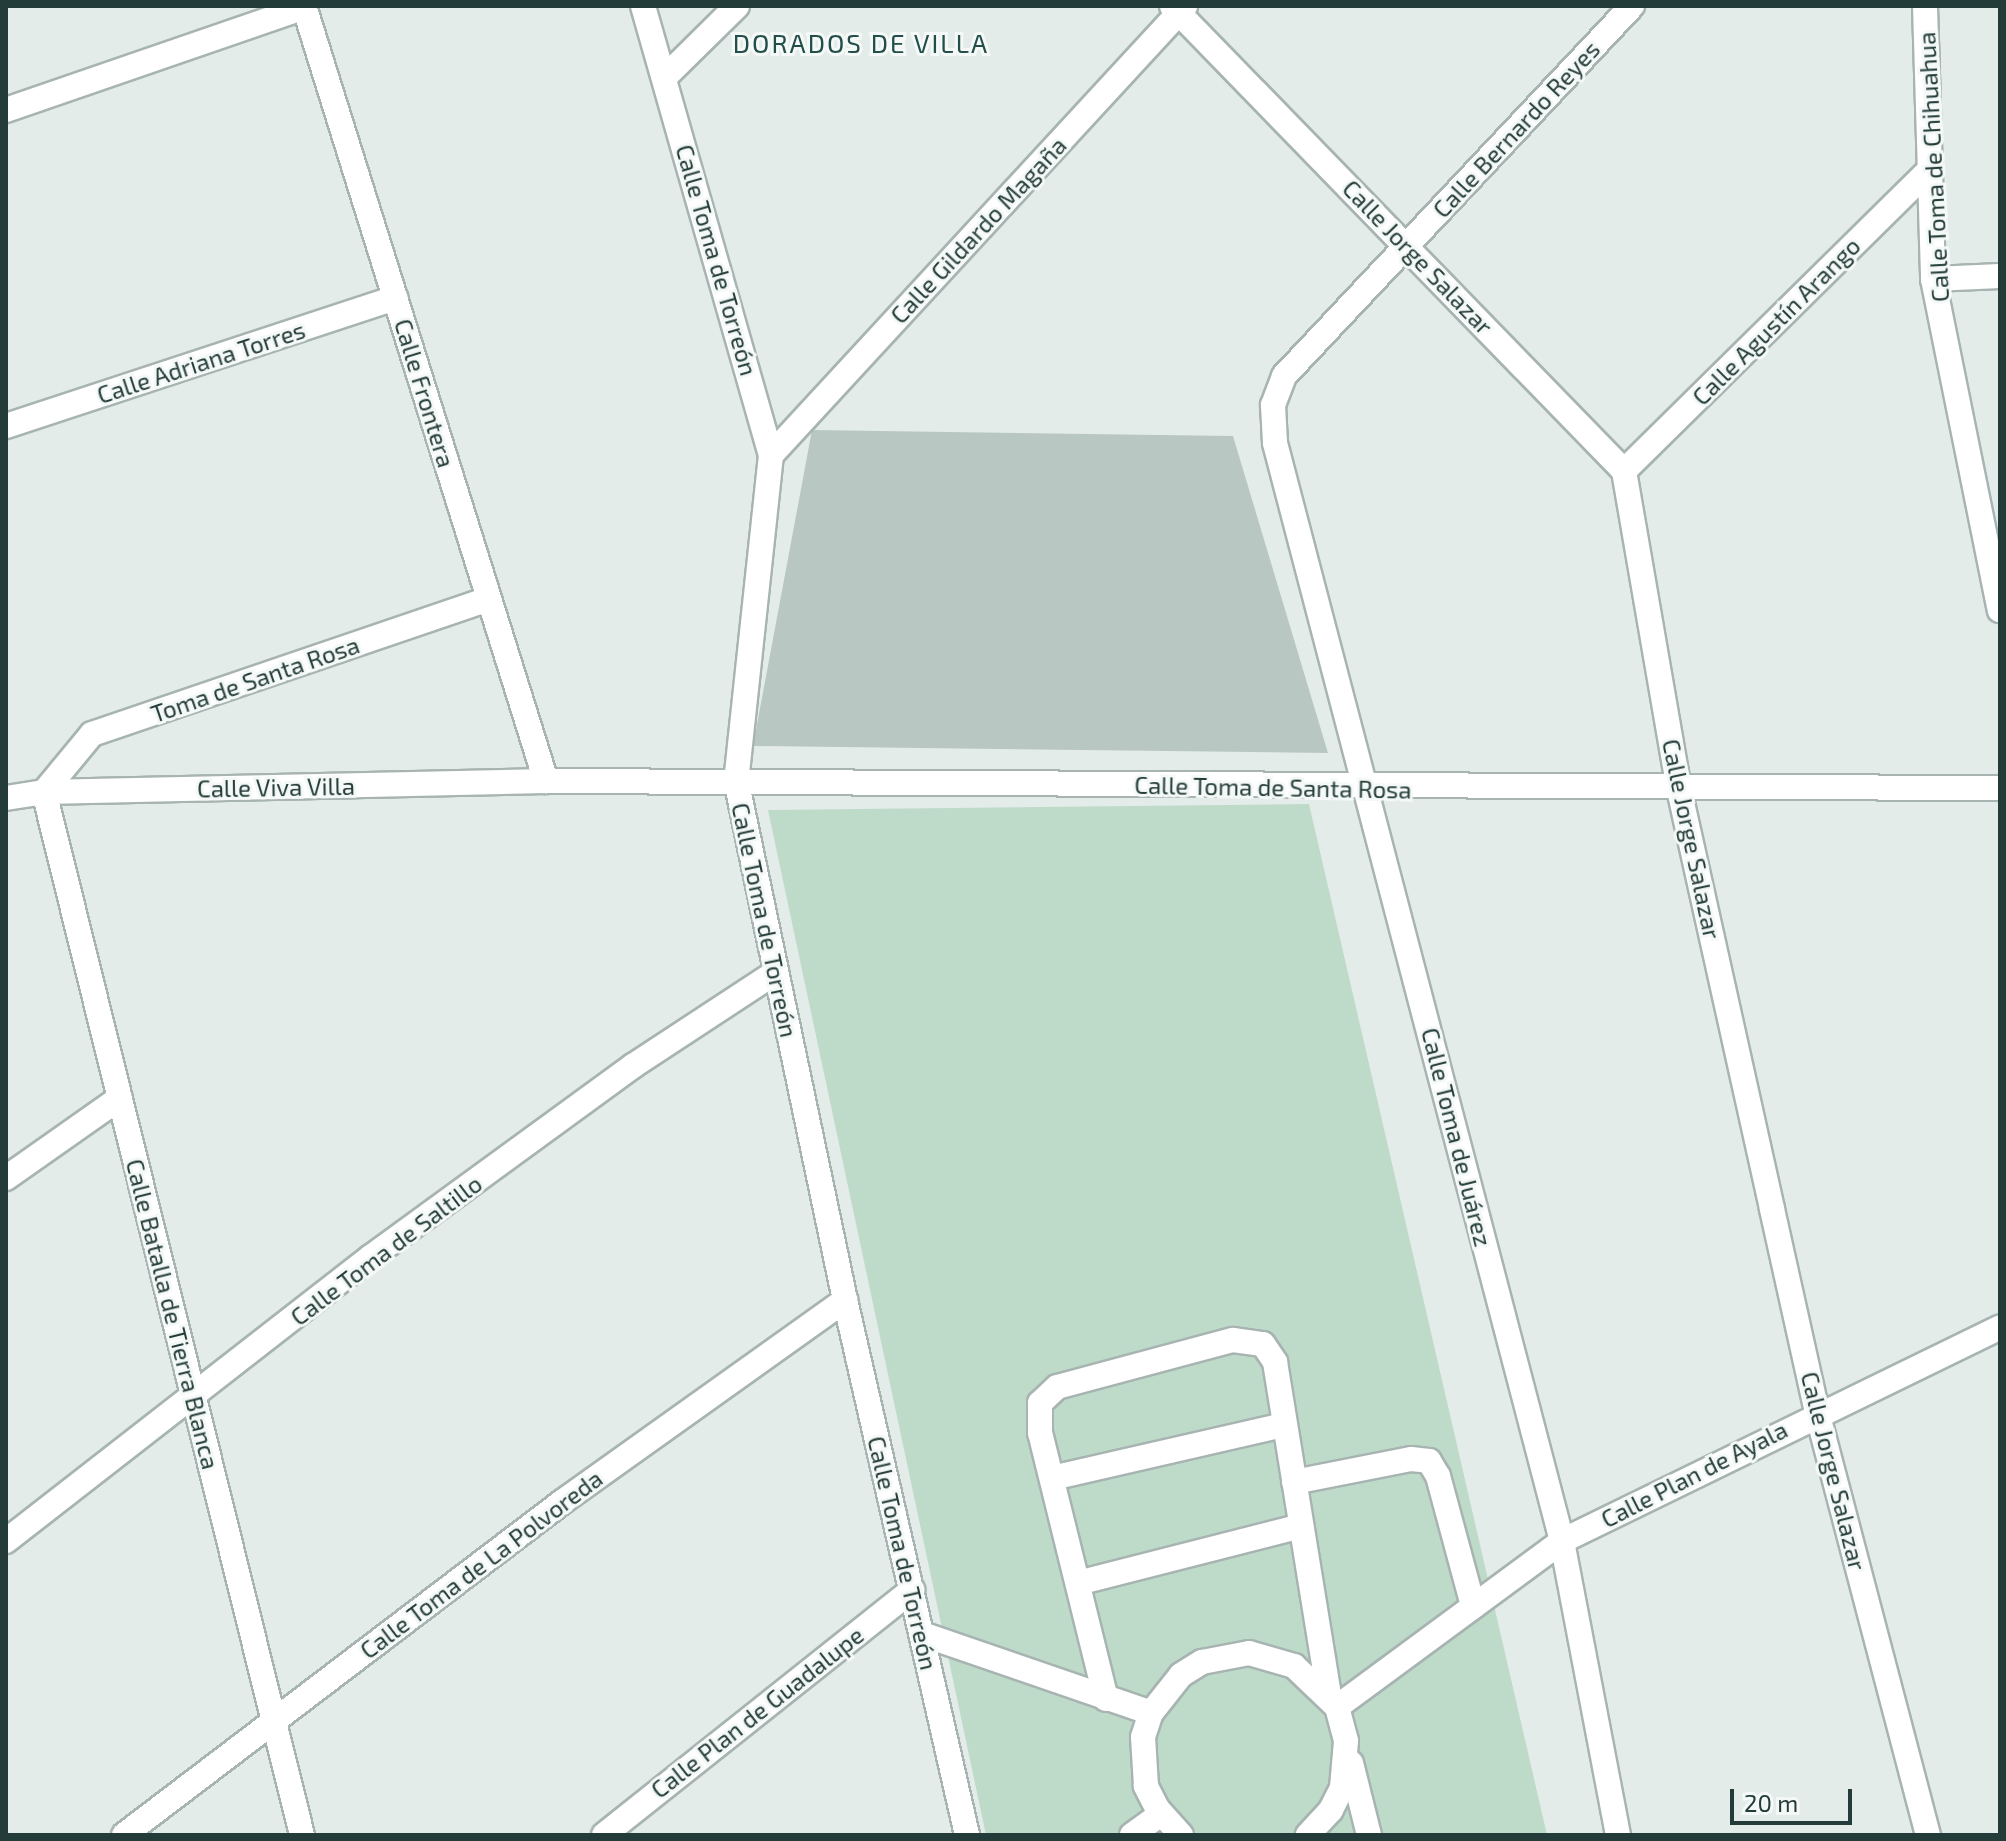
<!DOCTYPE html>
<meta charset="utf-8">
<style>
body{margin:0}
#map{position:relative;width:2006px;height:1841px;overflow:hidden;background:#e4ece9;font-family:"Exo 2",sans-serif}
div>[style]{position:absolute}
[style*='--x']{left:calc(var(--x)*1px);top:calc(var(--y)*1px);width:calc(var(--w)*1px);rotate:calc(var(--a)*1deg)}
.green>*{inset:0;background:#bedbca}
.building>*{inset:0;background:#b9c7c3}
.roads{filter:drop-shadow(2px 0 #a7b4b1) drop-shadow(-2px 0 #a7b4b1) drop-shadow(0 2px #a7b4b1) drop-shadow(0 -2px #a7b4b1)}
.minor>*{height:24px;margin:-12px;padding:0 12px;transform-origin:12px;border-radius:12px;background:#fff}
span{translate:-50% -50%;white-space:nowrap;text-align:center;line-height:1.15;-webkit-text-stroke:6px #f4f9f7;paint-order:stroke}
.street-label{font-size:24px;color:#243c39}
.neighbourhood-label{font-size:26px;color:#224d48;letter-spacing:2px}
.frame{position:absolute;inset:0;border:8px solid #243c39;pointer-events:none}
.scale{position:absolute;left:1730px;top:1789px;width:122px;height:36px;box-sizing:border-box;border:4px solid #243c39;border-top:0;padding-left:10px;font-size:24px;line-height:28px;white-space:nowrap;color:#243c39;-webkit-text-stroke:6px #f4f9f7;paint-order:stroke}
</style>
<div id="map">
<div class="green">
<div style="clip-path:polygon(1309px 804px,1547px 1835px,986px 1835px,768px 810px)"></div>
</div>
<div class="building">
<div style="clip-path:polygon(812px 430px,1233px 436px,1328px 753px,753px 746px)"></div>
</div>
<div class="roads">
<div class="minor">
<div style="--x:304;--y:6;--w:812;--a:72.66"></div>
<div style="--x:643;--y:6;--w:467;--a:74.1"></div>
<div style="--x:771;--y:455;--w:327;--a:96.1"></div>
<div style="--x:736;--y:780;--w:531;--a:78.16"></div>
<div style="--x:845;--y:1300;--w:549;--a:77.15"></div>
<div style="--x:1172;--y:6;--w:648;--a:45.81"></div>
<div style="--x:1624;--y:471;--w:323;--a:80.2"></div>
<div style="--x:1679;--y:789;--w:430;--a:77.5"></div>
<div style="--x:1772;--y:1209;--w:208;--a:77.5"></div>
<div style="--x:1817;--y:1412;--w:437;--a:75.3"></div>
<div style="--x:1925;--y:6;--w:273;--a:88.3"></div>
<div style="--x:1933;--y:279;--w:338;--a:78.6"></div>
<div style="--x:665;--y:77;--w:101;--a:-44.6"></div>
<div style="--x:6;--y:110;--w:316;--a:-19"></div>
<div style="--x:1933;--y:279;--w:67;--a:-2.6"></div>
<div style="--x:6;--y:426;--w:410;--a:-18.2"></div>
<div style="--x:771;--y:455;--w:611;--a:-47.32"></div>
<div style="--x:1624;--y:471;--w:427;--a:-44.6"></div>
<div style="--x:6;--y:798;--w:38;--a:-9"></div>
<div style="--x:44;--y:792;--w:502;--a:-1.26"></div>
<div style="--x:546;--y:781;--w:1454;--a:0.28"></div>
<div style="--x:6;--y:1178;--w:139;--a:-35.1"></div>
<div style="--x:1052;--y:1478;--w:238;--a:-12.9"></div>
<div style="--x:1294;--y:1482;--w:119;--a:-11.1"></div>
<div style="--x:1411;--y:1459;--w:18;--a:6"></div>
<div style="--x:1429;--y:1461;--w:17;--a:59"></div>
<div style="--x:1438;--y:1476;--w:135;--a:74.9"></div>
<div style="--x:6;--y:1541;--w:462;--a:-37.9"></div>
<div style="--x:371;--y:1257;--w:324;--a:-36.1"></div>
<div style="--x:633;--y:1066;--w:171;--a:-33.3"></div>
<div style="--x:1078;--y:1583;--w:230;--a:-14.3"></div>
<div style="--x:922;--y:1634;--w:242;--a:19"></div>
<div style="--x:1106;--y:1699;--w:274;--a:-103.9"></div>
<div style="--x:1040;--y:1433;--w:30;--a:-90"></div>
<div style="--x:1040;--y:1403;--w:23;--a:-43"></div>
<div style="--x:1057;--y:1387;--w:182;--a:-15"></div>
<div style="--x:1233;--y:1340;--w:30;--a:8"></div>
<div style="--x:1263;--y:1344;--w:22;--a:56"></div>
<div style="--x:1275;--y:1362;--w:339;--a:80.8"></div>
<div style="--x:1337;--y:1707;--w:280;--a:-36.4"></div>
<div style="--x:1562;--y:1541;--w:487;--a:-26"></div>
<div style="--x:1351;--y:1763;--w:74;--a:76"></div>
<div style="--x:124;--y:1835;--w:550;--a:-37.24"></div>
<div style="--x:562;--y:1502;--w:348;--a:-35.5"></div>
<div style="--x:302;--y:1835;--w:1074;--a:-103.89"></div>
<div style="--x:44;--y:792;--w:75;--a:-50.4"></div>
<div style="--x:92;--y:734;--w:419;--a:-18.8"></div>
<div style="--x:604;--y:1835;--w:394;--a:-38.5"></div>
<div style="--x:1132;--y:1835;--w:27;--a:-36"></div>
<div style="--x:1181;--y:1835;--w:36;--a:-132"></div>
<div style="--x:1157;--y:1808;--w:25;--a:-117"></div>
<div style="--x:1146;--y:1786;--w:49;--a:-93.5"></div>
<div style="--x:1143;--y:1737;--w:25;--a:-72"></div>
<div style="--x:1151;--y:1713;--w:48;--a:-51.7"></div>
<div style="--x:1181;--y:1675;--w:25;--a:-32"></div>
<div style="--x:1202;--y:1662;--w:48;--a:-10.8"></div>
<div style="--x:1249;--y:1653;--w:47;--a:16.1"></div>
<div style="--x:1294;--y:1666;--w:59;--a:43.6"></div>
<div style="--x:1337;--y:1707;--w:35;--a:75"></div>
<div style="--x:1346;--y:1741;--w:47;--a:94.9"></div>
<div style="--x:1342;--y:1788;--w:25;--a:117"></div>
<div style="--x:1331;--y:1810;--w:34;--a:133"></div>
<div style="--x:1618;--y:1835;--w:299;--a:-100.8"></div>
<div style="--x:1562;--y:1541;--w:1135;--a:-104.65"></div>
<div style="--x:1275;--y:443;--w:38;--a:-93"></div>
<div style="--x:1273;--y:405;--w:31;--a:-69"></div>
<div style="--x:1284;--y:376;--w:508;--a:-46.76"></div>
</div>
</div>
<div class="street-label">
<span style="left:1516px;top:129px;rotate:-47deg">Calle Bernardo Reyes</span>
<span style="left:1933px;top:167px;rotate:-93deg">Calle Toma de Chihuahua</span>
<span style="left:978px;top:230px;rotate:-47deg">Calle Gildardo Magaña</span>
<span style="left:1418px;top:257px;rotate:46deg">Calle Jorge Salazar</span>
<span style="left:717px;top:260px;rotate:74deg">Calle Toma de Torreón</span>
<span style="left:1776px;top:321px;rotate:-45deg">Calle Agustín Arango</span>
<span style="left:201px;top:362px;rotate:-18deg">Calle Adriana Torres</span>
<span style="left:425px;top:393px;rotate:73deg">Calle Frontera</span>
<span style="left:255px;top:679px;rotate:-19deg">Toma de Santa Rosa</span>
<span style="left:276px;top:787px;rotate:-1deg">Calle Viva Villa</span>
<span style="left:1273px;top:787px;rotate:1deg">Calle Toma de Santa Rosa</span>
<span style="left:1692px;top:839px;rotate:78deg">Calle Jorge Salazar</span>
<span style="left:765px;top:920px;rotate:78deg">Calle Toma de Torreón</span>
<span style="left:1457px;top:1137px;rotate:76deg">Calle Toma de Juárez</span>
<span style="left:386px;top:1250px;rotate:-37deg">Calle Toma de Saltillo</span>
<span style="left:173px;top:1314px;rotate:76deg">Calle Batalla de Tierra Blanca</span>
<span style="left:1834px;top:1471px;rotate:76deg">Calle Jorge Salazar</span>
<span style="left:1694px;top:1474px;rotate:-27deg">Calle Plan de Ayala</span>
<span style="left:903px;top:1553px;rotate:77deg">Calle Toma de Torreón</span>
<span style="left:481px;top:1564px;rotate:-37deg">Calle Toma de La Polvoreda</span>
<span style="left:757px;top:1712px;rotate:-38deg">Calle Plan de Guadalupe</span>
</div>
<div class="neighbourhood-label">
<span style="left:861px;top:43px">DORADOS DE VILLA</span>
</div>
<div class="frame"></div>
<div class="scale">20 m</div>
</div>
